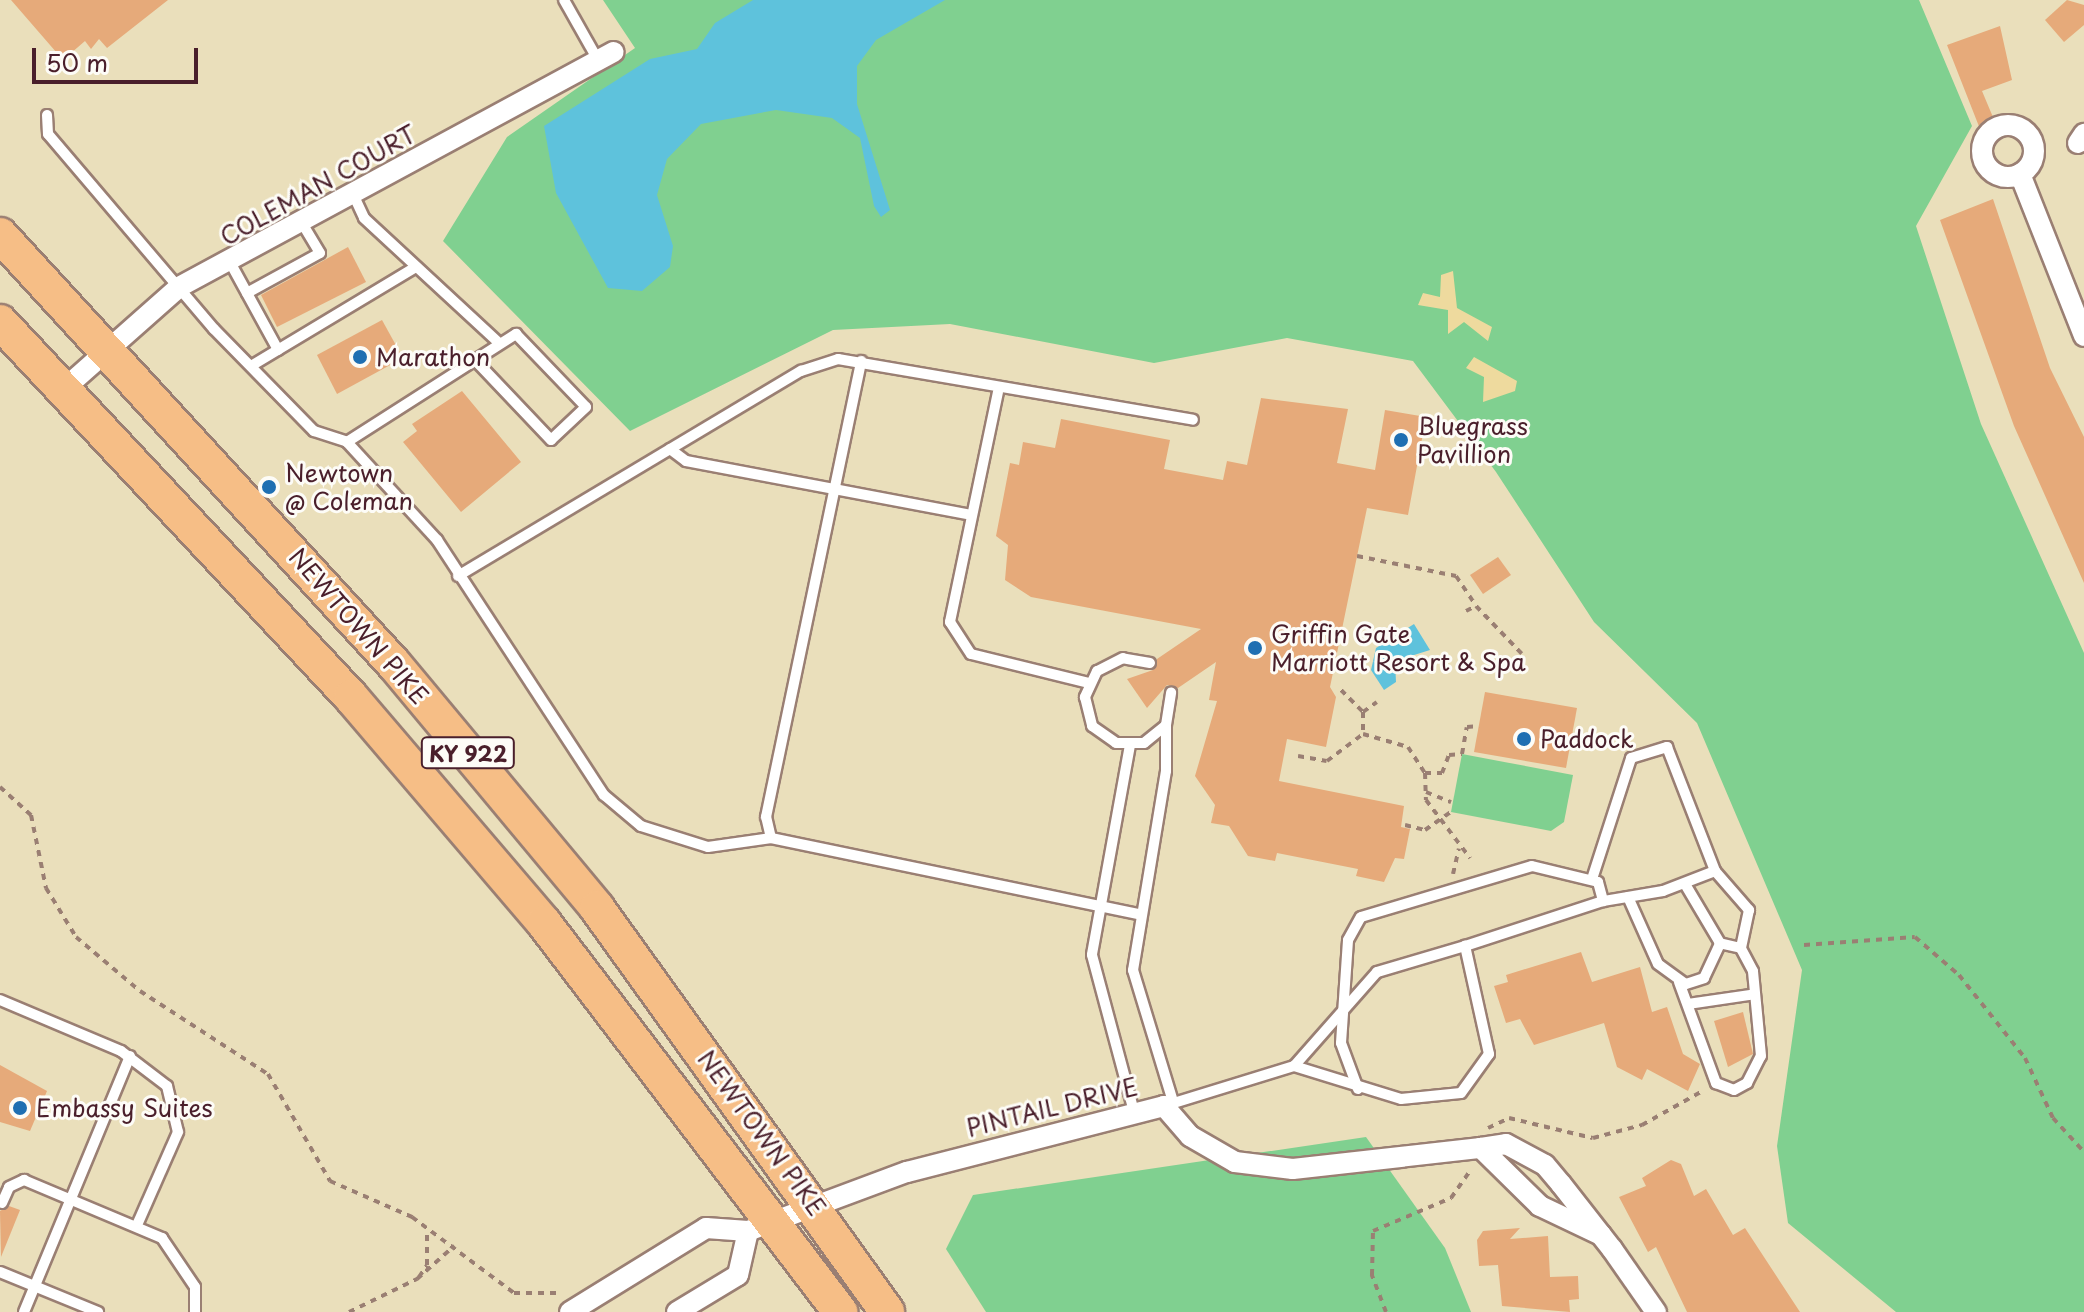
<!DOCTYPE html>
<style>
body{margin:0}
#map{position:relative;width:2084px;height:1312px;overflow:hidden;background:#eadfbb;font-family:"Playpen Sans",sans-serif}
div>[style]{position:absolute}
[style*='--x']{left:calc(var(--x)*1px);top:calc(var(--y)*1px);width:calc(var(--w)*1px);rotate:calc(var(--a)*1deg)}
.green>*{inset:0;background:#80d090}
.sand>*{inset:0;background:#eeda9e}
.water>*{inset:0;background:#5ec2dc}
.building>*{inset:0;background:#e6aa7a}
.path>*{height:4px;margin-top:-2px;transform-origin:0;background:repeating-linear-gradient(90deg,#9a7f73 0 6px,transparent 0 12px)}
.roads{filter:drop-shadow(2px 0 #9a7f73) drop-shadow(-2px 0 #9a7f73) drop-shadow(0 2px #9a7f73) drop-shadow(0 -2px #9a7f73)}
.service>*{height:10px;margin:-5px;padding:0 5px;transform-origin:5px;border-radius:5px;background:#fff}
.minor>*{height:20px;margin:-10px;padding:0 10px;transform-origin:10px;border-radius:10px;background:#fff}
.minor>.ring{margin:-10px;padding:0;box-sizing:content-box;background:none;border:20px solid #fff;border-radius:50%}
.trunk>*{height:34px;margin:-17px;padding:0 17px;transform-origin:17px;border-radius:17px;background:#f6be86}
.dots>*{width:22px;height:22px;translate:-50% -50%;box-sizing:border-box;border:4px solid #fdfcf7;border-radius:50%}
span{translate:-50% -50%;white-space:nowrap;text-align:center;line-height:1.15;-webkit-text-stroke:6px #fdfcf7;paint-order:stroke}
.shield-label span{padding:2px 6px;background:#fdfcf7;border:2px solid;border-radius:6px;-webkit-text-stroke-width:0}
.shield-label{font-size:22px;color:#4a1f2b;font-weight:700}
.street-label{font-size:24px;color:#4a1f2b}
.poi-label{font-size:24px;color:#4a1f2b}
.left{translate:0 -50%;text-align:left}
.scale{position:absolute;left:32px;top:48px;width:166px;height:36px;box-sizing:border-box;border:4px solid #4a1f2b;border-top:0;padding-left:10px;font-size:24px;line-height:28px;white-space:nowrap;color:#4a1f2b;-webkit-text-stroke:6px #fdfcf7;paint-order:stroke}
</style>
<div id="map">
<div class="green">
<div style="clip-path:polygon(603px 0,1919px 0,1972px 126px,1916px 226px,1981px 424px,2084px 653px,2084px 1312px,1896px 1312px,1788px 1223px,1777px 1146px,1802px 970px,1697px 723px,1594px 622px,1496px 472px,1413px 361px,1287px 338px,1154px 363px,950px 324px,833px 330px,630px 431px,443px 241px,507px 137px,635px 48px)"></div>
<div style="clip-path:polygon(1462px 754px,1573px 775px,1564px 822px,1551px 831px,1451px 812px)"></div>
<div style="clip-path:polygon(1366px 1137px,1445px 1248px,1471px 1312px,986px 1312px,946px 1249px,973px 1195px)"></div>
</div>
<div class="sand">
<div style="clip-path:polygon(1453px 271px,1457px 308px,1492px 327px,1488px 341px,1464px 322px,1448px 334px,1448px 310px,1418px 305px,1423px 293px,1440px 297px,1441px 275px)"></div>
<div style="clip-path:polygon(1474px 357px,1517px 381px,1515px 391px,1483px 402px,1484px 377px,1466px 368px)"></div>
</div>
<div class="water">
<div style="clip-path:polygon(753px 0,945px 0,876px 40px,857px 66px,857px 104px,890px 210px,881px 217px,874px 206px,860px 138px,832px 118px,776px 110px,701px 124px,667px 159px,657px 195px,673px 246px,670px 267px,642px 291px,608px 288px,556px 193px,544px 126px,650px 59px,697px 49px,715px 23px)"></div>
<div style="clip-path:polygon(1414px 624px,1430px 650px,1395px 661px,1396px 682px,1384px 690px,1371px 670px,1376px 648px)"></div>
</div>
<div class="building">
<div style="clip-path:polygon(11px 0,168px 0,107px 48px,99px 39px,91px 49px,85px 41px,63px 60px)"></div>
<div style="clip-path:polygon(2067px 0,2084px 5px,2084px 25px,2064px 42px,2045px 20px)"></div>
<div style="clip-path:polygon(2000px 26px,2012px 80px,1982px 91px,1995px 122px,1980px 129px,1947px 45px)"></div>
<div style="clip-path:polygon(1993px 199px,2050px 368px,2084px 437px,2084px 583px,2014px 426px,1940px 220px)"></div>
<div style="clip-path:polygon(348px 247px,366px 282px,277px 327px,261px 295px)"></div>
<div style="clip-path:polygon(382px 320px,403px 358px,337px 394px,317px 355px)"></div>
<div style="clip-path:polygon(462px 391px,521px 462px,461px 512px,403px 442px,417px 431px,412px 424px)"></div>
<div style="clip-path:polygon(1261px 398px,1348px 409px,1337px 463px,1375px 470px,1385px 410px,1426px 417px,1408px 515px,1367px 508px,1330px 687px,1336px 697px,1326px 747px,1287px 739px,1279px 781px,1404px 806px,1401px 827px,1410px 829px,1404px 859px,1395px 858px,1384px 882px,1356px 876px,1358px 869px,1277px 853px,1275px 861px,1248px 856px,1229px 826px,1211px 823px,1215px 805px,1195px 776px,1217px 701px,1209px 700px,1216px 662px,1178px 688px,1167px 685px,1147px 708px,1127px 679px,1153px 670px,1157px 659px,1201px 629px,1031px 597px,1005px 580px,1008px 545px,996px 536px,1010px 463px,1019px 465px,1023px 442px,1055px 448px,1061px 419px,1170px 440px,1164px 469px,1223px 480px,1227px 461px,1247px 465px)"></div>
<div style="clip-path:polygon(1498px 557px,1511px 575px,1483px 594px,1470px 575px)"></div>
<div style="clip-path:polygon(1485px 692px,1577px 708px,1566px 768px,1474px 752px)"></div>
<div style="clip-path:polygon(1581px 952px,1592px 982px,1640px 967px,1652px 1012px,1667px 1007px,1683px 1054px,1700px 1064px,1688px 1091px,1647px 1069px,1642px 1080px,1617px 1067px,1604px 1023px,1534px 1045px,1520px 1019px,1506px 1023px,1494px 986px,1508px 982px,1506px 975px)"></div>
<div style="clip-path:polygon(1743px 1012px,1753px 1054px,1728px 1067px,1714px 1021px)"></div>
<div style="clip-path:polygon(0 1065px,47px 1091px,30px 1131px,0 1122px)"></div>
<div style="clip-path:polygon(1671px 1160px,1681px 1164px,1694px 1196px,1706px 1189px,1733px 1235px,1745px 1228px,1800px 1312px,1687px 1312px,1656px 1247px,1648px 1252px,1619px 1197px,1646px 1186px,1642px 1178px)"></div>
<div style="clip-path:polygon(9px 1206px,20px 1210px,1px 1257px,0 1211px)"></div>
<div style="clip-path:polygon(1520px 1228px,1510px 1239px,1548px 1236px,1550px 1277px,1578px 1276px,1579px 1299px,1569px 1300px,1570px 1312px,1502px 1306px,1498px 1265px,1479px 1266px,1477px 1240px,1483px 1231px)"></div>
</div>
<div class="path">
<div style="--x:1357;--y:556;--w:101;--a:11.4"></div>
<div style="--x:1456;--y:576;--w:36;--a:56"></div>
<div style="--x:1466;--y:611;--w:11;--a:-27"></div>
<div style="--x:1476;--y:606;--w:66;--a:46.2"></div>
<div style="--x:1341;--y:690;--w:31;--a:45"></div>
<div style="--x:1363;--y:712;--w:22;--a:90"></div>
<div style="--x:1363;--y:712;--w:17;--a:-36"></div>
<div style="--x:1298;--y:756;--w:29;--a:10"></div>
<div style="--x:1327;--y:761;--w:45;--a:-36.9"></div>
<div style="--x:1363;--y:734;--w:47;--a:16.1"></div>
<div style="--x:1408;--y:747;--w:31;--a:57"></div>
<div style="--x:1425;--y:773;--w:27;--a:88"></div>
<div style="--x:1426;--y:800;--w:73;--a:52.8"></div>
<div style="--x:1425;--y:773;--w:17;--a:0"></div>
<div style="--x:1442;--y:773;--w:19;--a:-69"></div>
<div style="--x:1449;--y:755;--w:13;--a:-4"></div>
<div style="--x:1462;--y:754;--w:27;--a:-80"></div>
<div style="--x:1467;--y:727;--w:12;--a:-5"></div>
<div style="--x:0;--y:787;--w:42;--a:42.1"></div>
<div style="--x:31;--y:815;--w:75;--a:78.4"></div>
<div style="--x:46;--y:888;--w:57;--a:58.5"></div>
<div style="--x:76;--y:937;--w:84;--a:40.2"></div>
<div style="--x:140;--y:991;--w:153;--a:33"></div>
<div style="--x:268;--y:1074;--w:124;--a:59.9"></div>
<div style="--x:330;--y:1181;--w:90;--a:23.7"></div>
<div style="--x:412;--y:1217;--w:127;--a:36.7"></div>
<div style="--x:514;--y:1293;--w:45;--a:0"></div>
<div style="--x:1426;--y:792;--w:27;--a:22"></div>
<div style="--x:1405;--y:825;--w:21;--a:14"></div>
<div style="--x:1425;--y:830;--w:32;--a:-35"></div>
<div style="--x:1453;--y:874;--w:26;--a:-77"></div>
<div style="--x:1804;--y:945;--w:111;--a:-4.1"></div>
<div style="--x:1915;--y:937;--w:58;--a:40.8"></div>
<div style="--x:1959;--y:975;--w:106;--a:51.5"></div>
<div style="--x:2025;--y:1058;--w:66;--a:65"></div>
<div style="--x:2053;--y:1118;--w:46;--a:47.6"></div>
<div style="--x:1488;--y:1128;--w:23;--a:-25"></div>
<div style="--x:1509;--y:1118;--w:86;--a:13.4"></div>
<div style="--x:1593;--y:1138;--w:51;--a:-14.9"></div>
<div style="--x:1642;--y:1125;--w:71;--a:-29.4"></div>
<div style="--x:419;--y:1277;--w:14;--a:-56"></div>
<div style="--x:427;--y:1265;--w:35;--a:-90"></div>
<div style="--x:349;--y:1312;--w:76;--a:-25.9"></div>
<div style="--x:417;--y:1279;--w:50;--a:-41.7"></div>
<div style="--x:1386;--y:1312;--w:40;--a:-111"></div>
<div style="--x:1372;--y:1275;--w:44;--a:-88.7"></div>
<div style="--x:1373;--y:1231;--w:85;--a:-22.9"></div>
<div style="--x:1451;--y:1198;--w:35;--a:-55"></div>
</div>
<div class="roads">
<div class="service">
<div style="--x:564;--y:0;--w:69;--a:60.5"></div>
<div style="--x:47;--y:115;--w:19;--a:87"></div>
<div style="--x:48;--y:134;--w:256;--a:49.6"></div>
<div style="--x:214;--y:329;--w:143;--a:45.6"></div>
<div style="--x:314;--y:431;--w:35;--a:18"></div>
<div style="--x:347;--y:442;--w:133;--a:47.4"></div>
<div style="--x:437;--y:540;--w:305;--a:56.8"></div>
<div style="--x:604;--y:795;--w:48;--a:40"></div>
<div style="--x:641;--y:826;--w:70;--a:17.4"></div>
<div style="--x:708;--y:847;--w:64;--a:-8.1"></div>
<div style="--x:771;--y:838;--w:376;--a:11.7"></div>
<div style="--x:353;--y:194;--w:26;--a:65"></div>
<div style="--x:364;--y:218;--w:185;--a:42.8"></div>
<div style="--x:231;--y:264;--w:98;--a:61.3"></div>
<div style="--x:247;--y:293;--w:83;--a:-28.7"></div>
<div style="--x:320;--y:253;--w:35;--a:-121"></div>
<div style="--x:251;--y:366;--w:192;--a:-31"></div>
<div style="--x:998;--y:392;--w:235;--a:101.8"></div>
<div style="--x:950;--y:622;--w:38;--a:57"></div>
<div style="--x:971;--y:654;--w:122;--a:13.8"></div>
<div style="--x:347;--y:442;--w:201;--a:-32.6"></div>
<div style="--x:516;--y:334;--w:101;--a:46.2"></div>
<div style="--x:586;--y:407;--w:48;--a:136.7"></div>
<div style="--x:551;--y:440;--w:110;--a:-133.5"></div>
<div style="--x:670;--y:449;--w:20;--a:37"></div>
<div style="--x:686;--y:461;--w:290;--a:10.7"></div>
<div style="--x:458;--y:576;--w:400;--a:-30.9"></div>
<div style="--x:801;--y:371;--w:39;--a:-18"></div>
<div style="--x:838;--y:359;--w:360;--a:9.7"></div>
<div style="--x:1150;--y:663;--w:27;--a:-170"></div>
<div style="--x:1123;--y:658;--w:29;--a:153"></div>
<div style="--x:1097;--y:671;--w:29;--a:115"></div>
<div style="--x:1085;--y:697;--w:30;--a:76"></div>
<div style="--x:1092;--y:726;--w:29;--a:35"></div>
<div style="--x:1116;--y:743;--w:28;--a:0"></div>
<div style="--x:1144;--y:743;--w:28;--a:-39"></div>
<div style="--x:1166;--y:725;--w:33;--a:-81"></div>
<div style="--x:1166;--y:725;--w:46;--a:90"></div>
<div style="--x:1166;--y:771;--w:202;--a:99.4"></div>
<div style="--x:1133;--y:970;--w:138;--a:73.1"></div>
<div style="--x:1130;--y:745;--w:213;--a:100.3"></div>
<div style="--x:1092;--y:955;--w:163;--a:75"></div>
<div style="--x:771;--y:838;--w:22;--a:-103"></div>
<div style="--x:766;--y:817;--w:466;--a:-78.2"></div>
<div style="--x:1715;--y:871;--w:52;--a:48.9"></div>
<div style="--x:1749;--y:910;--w:39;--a:102"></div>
<div style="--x:1593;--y:876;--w:124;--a:-72.1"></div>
<div style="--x:1631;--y:758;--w:38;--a:-17"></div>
<div style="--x:1667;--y:747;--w:133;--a:68.8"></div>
<div style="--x:1715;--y:871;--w:56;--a:159"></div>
<div style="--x:1663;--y:891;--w:61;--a:170.5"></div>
<div style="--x:1628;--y:897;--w:73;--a:65.9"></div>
<div style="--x:1658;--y:964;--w:34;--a:36"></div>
<div style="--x:1686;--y:984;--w:19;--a:-18"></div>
<div style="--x:1704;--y:978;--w:38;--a:-65"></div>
<div style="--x:1720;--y:943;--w:69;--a:-120.7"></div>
<div style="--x:1679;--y:982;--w:108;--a:69.9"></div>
<div style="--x:1716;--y:1083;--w:19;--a:21"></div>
<div style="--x:1734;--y:1090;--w:15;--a:-28"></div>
<div style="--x:1747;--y:1083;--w:30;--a:-63"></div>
<div style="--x:1761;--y:1056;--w:85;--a:-95.4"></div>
<div style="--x:1753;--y:971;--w:26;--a:-118"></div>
<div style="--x:1741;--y:948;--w:22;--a:-167"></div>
<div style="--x:0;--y:1000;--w:131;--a:22.9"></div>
<div style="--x:121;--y:1051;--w:58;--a:37.3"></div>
<div style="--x:167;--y:1086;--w:47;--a:76.6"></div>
<div style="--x:178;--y:1132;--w:102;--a:113.8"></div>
<div style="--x:1688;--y:1004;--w:63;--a:-8.3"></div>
<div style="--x:1358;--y:1089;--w:49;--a:-110.3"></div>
<div style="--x:1341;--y:1043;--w:103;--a:-86.1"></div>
<div style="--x:1348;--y:940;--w:26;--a:-61"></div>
<div style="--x:1361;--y:917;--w:178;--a:-16.6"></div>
<div style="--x:1532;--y:866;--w:68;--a:13.6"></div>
<div style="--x:1598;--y:882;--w:20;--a:75"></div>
<div style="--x:1603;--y:901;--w:145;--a:161.9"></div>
<div style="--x:1164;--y:1106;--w:136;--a:-17.1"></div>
<div style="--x:1294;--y:1066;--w:112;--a:17.1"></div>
<div style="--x:1401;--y:1099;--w:60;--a:-5.7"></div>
<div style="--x:1461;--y:1093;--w:48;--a:-54.3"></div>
<div style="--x:1489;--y:1054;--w:111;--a:-102.5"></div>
<div style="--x:1465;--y:946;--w:92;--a:163.5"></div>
<div style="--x:1377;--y:972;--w:125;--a:131.4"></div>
<div style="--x:2;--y:1203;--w:17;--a:-66"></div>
<div style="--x:9;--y:1187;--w:17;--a:-25"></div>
<div style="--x:24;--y:1180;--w:150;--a:22.8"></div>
<div style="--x:162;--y:1238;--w:59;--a:56"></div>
<div style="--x:195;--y:1287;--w:25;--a:90"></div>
<div style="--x:0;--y:1272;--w:106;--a:22.2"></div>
<div style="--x:24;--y:1312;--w:277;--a:-67.5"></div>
</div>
<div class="minor">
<div class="ring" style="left:1982px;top:125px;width:32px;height:32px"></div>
<div style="--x:2078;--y:143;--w:11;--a:-56"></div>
<div style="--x:2020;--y:174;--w:174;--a:68.4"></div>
<div style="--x:65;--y:388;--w:152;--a:-41.5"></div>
<div style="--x:179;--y:287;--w:494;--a:-28.4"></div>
<div style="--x:1601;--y:1235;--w:68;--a:-154.6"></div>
<div style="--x:1540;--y:1206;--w:83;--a:-135.5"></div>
<div style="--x:1481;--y:1148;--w:25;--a:-9"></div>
<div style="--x:1506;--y:1144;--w:44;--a:28.3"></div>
<div style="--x:1545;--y:1165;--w:25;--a:50"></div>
<div style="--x:1561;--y:1184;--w:65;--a:51.9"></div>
<div style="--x:1601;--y:1235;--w:18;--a:52"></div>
<div style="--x:1612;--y:1249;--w:77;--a:55.1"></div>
<div style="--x:570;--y:1312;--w:160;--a:-31.7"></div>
<div style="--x:706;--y:1228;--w:42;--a:4.1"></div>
<div style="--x:748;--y:1231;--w:170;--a:-20.4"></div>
<div style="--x:907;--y:1172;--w:265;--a:-14.4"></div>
<div style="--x:1164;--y:1106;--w:40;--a:49"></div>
<div style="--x:1190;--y:1136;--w:52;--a:30"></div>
<div style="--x:1235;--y:1162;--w:58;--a:6.9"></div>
<div style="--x:1293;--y:1169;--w:189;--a:-6.4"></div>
<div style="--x:677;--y:1312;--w:71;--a:-31.2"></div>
<div style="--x:738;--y:1275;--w:45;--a:-77.2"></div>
</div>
<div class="trunk">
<div style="--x:0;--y:235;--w:582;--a:47.44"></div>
<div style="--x:394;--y:664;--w:317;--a:50.2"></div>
<div style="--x:597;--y:908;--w:497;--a:54.3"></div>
<div style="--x:0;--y:322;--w:514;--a:46.89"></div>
<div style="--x:351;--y:697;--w:297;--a:49.5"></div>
<div style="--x:544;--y:923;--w:489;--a:52.7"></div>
</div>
</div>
<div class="dots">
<div style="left:360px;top:357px;background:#1f6fb2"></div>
<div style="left:1401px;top:440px;background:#1f6fb2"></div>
<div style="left:269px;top:487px;background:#1f6fb2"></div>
<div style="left:1255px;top:648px;background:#1f6fb2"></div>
<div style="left:1524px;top:739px;background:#1f6fb2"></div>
<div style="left:20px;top:1108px;background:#1f6fb2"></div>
</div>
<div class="shield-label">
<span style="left:468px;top:753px">KY 922</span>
</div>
<div class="street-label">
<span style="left:318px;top:185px;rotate:-29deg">COLEMAN COURT</span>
<span style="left:359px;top:626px;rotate:49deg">NEWTOWN PIKE</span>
<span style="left:1052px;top:1107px;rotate:-14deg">PINTAIL DRIVE</span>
<span style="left:762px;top:1133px;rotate:54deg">NEWTOWN PIKE</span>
</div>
<div class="poi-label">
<span class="left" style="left:376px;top:357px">Marathon</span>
<span class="left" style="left:1417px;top:440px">Bluegrass<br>Pavillion</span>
<span class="left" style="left:285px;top:487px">Newtown<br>@ Coleman</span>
<span class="left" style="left:1271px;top:648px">Griffin Gate<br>Marriott Resort &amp; Spa</span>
<span class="left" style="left:1540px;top:739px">Paddock</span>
<span class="left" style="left:36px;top:1108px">Embassy Suites</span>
</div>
<div class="scale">50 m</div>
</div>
